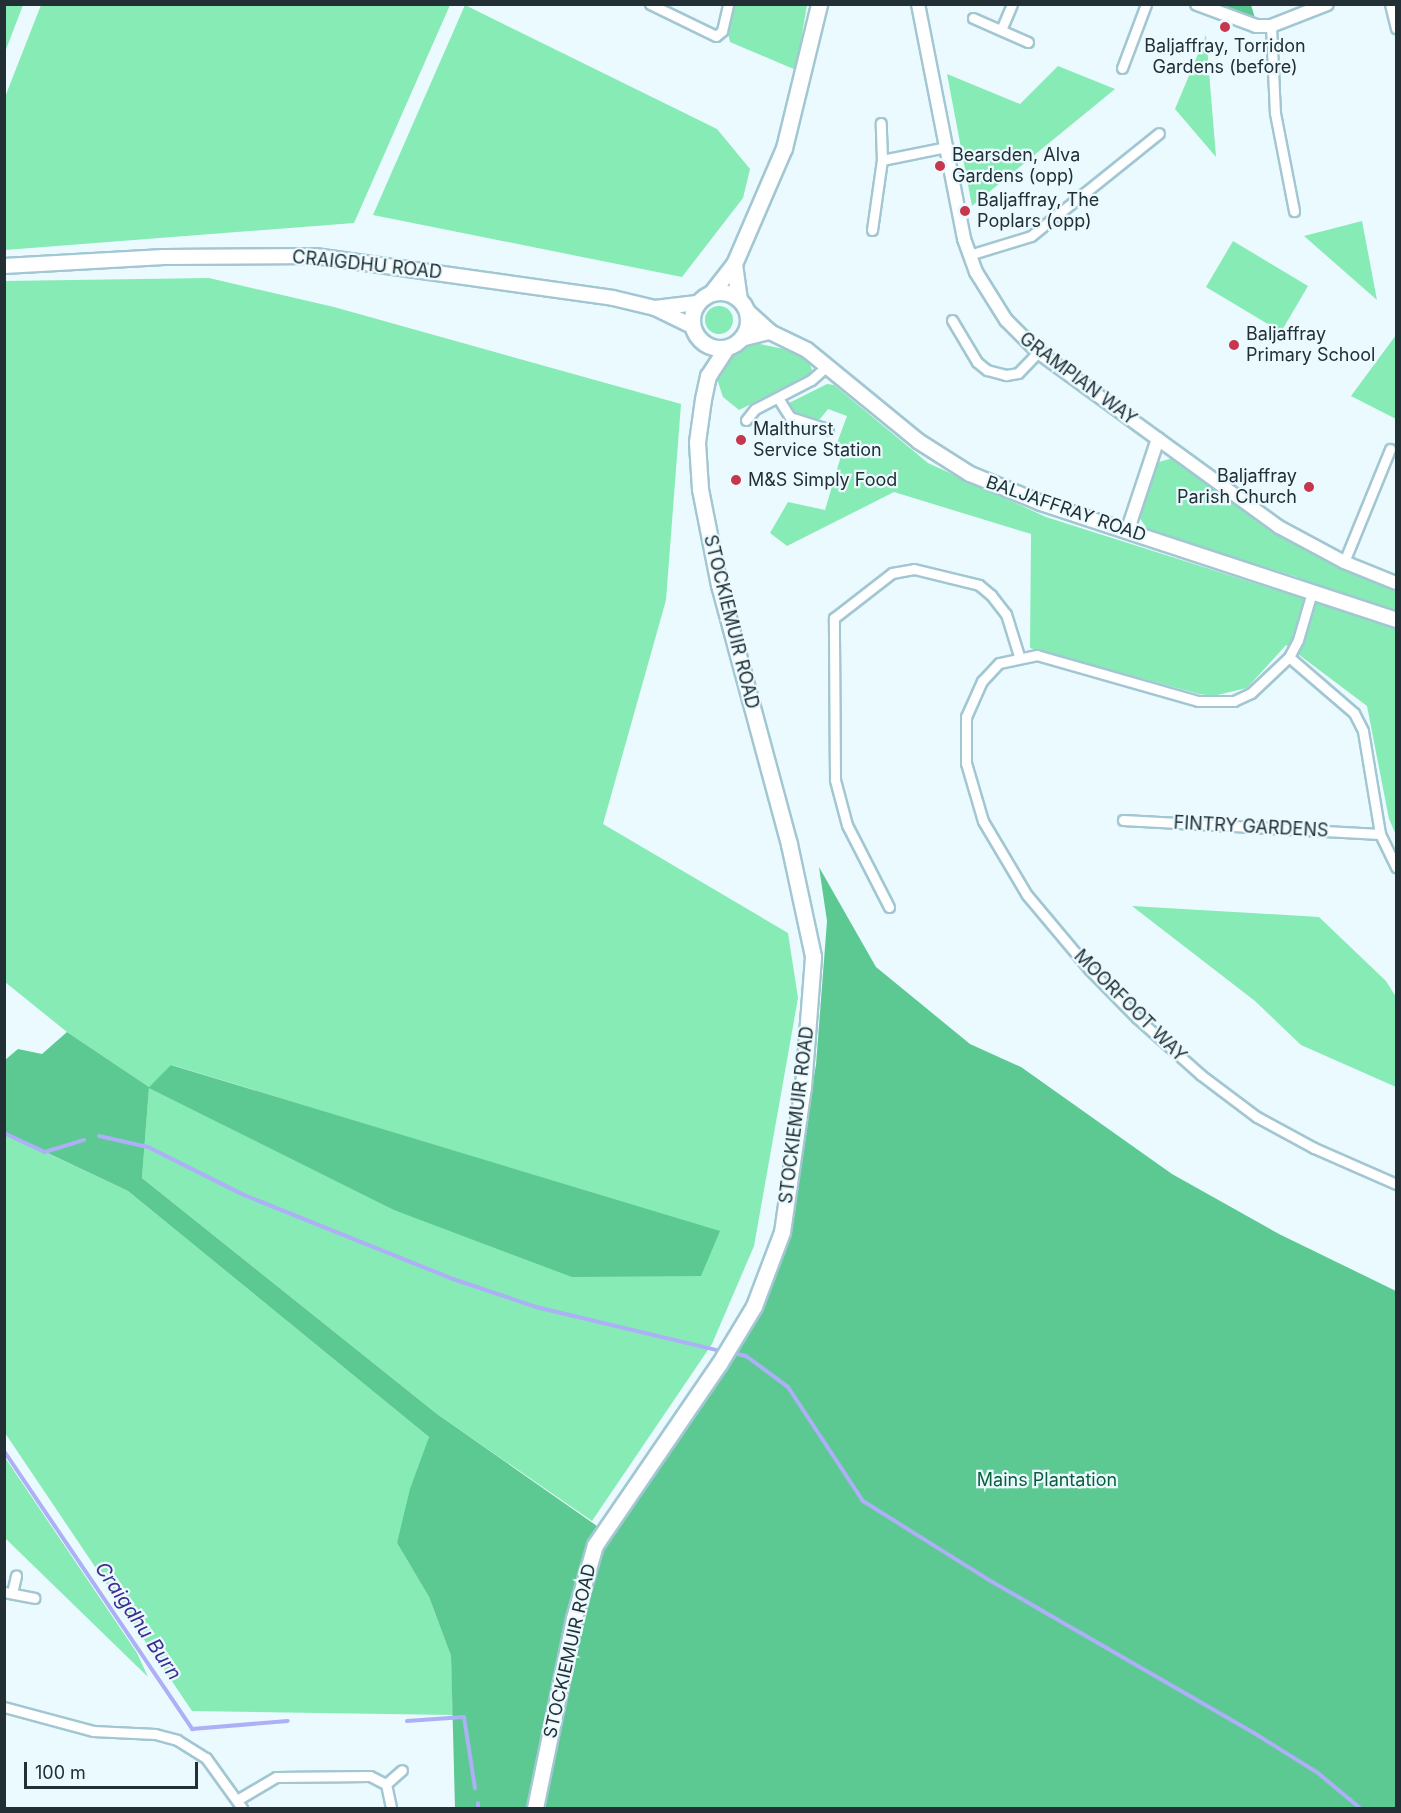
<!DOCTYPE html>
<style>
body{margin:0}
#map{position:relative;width:1401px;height:1813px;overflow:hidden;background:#ebfaff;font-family:Inter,sans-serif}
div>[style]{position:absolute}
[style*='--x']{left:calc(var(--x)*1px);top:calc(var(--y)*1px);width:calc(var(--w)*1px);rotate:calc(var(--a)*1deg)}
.green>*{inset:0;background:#86ebb4}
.round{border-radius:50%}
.forest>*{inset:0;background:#5dc992}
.stream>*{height:4px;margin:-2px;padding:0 2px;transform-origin:2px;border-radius:2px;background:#adaff7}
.roads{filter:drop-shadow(2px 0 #a2c7d3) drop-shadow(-2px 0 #a2c7d3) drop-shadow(0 2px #a2c7d3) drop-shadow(0 -2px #a2c7d3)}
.minor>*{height:9px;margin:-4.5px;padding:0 4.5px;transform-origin:4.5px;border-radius:4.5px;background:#fff}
.tertiary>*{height:12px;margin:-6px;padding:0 6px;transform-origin:6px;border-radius:6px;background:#fff}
.secondary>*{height:14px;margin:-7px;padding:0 7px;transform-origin:7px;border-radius:7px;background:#fff}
.primary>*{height:15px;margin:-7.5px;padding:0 7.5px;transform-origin:7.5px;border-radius:7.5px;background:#fff}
.primary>.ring{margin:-7.5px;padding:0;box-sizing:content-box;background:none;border:15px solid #fff;border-radius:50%}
.dots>*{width:16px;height:16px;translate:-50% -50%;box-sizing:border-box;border:3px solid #ebfaff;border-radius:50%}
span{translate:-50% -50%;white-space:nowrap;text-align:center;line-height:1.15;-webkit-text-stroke:4.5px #ebfaff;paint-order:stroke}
.poi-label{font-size:18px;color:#223035}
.left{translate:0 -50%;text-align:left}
.right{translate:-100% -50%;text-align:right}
.street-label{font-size:18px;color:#223035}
.park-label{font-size:18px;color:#0a5f3b}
.water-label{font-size:20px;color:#3c2d92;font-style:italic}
.frame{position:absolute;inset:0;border:6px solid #223035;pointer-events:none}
.scale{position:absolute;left:24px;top:1762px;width:174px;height:27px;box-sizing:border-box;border:3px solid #223035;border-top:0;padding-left:8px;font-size:18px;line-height:21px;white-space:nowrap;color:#223035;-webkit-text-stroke:4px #ebfaff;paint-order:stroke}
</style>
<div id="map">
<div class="green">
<div style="clip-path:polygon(5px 4px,23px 5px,5px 52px,4px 5px)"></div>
<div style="clip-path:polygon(41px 5px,41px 4px,450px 5px,354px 223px,5px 250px,5px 97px)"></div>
<div style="clip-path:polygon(465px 5px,717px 129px,750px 169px,743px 198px,682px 277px,373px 215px)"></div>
<div style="clip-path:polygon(733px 5px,807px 5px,796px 70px,730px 42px,727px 30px)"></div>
<div style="clip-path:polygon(1206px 35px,1216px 157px,1175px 109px)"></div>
<div style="clip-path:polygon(1058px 66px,1115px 89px,972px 206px,947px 74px,1020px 104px)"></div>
<div style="clip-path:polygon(1362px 221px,1377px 300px,1304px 236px)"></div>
<div style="clip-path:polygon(1233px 241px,1308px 286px,1281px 332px,1206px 287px)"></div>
<div style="clip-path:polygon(evenodd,209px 278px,334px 307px,681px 404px,666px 600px,603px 824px,788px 933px,798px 998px,754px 1246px,712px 1344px,592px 1521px,437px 1414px,142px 1178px,149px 1087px,67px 1032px,5px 982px,4px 281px,209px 278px,172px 1065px,720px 1232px,149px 1087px,172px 1065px)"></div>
<div class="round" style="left:705px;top:306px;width:28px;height:28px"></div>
<div style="clip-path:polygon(1396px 335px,1396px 419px,1351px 396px)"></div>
<div style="clip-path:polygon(755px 343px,794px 351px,809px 361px,812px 370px,807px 377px,739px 410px,723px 397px,717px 379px,731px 352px)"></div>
<div style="clip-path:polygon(827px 384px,834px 385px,928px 463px,1046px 517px,1292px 595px,1297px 577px,1149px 531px,1138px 516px,1155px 463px,1173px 458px,1261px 522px,1331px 564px,1396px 589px,1396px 835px,1389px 819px,1367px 706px,1286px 645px,1247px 688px,1213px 696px,1199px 694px,1030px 648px,1031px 534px,894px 492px,787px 546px,770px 533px,788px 502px,825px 510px,844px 446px,837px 443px,847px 416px,828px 409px,820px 419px,812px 419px,793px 412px,789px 403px)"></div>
<div style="clip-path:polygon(1132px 906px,1319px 917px,1386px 981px,1396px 997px,1396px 1087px,1301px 1045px,1255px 1001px)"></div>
<div style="clip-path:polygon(4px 1133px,128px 1191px,429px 1437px,397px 1543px,429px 1597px,451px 1656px,453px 1715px,192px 1711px,5px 1433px)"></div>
<div style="clip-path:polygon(4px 1456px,137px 1653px,148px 1677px,5px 1538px)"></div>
</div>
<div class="forest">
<div style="clip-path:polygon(1217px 5px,1251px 5px,1255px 18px,1247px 17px)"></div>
<div style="clip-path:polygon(819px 867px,876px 967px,970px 1044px,1021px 1067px,1172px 1174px,1279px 1234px,1396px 1291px,1396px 1808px,455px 1808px,451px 1656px,429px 1597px,397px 1543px,410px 1489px,429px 1437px,128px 1191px,5px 1133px,5px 1060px,18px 1049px,42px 1054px,67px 1032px,149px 1087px,171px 1065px,720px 1231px,701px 1276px,572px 1277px,394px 1210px,149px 1088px,142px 1178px,437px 1414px,607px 1533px,762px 1313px,781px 1257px,816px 1065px,827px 921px)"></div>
</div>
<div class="stream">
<div style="--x:4;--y:1133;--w:45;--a:24.9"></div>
<div style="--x:45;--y:1152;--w:41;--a:-17.1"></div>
<div style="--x:99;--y:1136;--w:50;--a:12.7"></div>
<div style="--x:148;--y:1147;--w:107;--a:26.6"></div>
<div style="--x:244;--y:1195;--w:225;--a:21.9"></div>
<div style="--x:453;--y:1279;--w:88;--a:18.6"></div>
<div style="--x:536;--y:1307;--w:186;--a:13.4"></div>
<div style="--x:737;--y:1354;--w:9;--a:13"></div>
<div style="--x:746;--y:1356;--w:52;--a:36.4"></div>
<div style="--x:788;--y:1387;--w:136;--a:56.7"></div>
<div style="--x:863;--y:1501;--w:149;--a:32.1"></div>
<div style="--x:989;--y:1580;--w:306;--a:30"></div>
<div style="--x:1254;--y:1733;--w:75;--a:32"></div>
<div style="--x:1318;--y:1773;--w:55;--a:39.8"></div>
<div style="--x:4;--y:1451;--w:336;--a:55.9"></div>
<div style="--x:192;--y:1729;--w:96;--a:-4.8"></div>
<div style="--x:407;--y:1721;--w:57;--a:-4"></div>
<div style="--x:464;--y:1717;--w:72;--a:81.2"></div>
<div style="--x:478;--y:1808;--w:5;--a:-90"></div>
</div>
<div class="roads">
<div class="minor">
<div style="--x:650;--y:4;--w:73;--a:25.9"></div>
<div style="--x:716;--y:36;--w:8;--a:-40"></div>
<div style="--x:722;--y:31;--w:28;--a:-77"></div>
<div style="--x:1390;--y:4;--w:25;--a:76"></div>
<div style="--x:973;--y:18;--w:60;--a:23.6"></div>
<div style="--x:1271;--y:26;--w:87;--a:87.4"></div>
<div style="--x:1275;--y:113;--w:100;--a:79"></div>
<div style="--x:1001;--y:30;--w:28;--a:-67"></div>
<div style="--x:1122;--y:68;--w:68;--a:-69.4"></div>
<div style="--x:882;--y:160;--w:65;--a:-11.5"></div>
<div style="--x:872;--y:230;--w:71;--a:-81.9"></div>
<div style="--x:882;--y:160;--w:37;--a:-92"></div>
<div style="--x:969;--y:255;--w:65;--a:-17"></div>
<div style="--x:1031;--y:236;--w:164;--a:-38.8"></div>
<div style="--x:952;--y:320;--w:49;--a:59.2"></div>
<div style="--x:977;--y:362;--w:13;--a:39"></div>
<div style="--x:987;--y:370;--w:20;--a:15"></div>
<div style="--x:1006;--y:375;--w:12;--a:-9"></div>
<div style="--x:1018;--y:373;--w:29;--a:-46"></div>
<div style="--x:778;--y:398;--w:22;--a:58"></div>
<div style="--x:790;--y:417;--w:40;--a:18"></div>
<div style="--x:746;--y:420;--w:14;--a:-51"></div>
<div style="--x:755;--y:409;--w:63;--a:-27.4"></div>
<div style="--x:811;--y:380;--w:21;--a:-41"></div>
<div style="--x:1344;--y:562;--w:122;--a:-67.8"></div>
<div style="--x:1312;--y:592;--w:50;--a:106.3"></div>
<div style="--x:1298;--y:640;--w:19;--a:118"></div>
<div style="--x:1289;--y:657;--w:52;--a:136.5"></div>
<div style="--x:1251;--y:693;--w:19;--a:155"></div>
<div style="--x:1234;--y:701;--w:36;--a:180"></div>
<div style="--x:1198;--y:701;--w:167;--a:-164.1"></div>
<div style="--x:1037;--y:655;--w:39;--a:168"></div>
<div style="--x:999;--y:663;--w:25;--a:133"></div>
<div style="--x:982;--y:681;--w:39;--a:114"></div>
<div style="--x:966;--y:717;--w:46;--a:90"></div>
<div style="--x:966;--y:763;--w:60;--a:73.7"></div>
<div style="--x:983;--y:821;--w:86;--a:59.3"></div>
<div style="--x:1027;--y:895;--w:98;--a:50"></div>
<div style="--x:1090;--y:970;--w:67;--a:45.6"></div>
<div style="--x:1137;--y:1018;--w:86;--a:41.7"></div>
<div style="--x:1201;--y:1075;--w:70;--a:36.9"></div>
<div style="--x:1257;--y:1117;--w:65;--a:28.5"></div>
<div style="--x:1314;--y:1148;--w:90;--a:23.7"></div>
<div style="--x:1289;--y:657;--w:86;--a:40.7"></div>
<div style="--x:1354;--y:713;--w:20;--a:63"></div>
<div style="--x:1363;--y:731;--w:104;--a:80.6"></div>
<div style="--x:1380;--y:834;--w:37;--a:64"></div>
<div style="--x:1123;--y:820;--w:257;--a:3.1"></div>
<div style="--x:889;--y:907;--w:92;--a:-117.1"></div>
<div style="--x:847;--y:825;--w:47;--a:-104.9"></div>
<div style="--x:835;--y:780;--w:162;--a:-90.4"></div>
<div style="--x:834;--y:618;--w:73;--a:-37.8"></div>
<div style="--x:892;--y:573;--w:22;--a:-10"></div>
<div style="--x:914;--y:569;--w:67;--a:13.8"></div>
<div style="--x:979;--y:585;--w:16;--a:40"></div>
<div style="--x:991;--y:595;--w:24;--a:52"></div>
<div style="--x:1006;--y:614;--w:44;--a:72.8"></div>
<div style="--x:4;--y:1592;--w:31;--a:11"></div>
<div style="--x:12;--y:1593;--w:18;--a:-77"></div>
<div style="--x:4;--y:1707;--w:92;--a:15.1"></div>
<div style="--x:93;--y:1731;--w:62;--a:2.8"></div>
<div style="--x:155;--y:1734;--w:23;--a:15"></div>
<div style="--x:177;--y:1740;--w:34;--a:32"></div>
<div style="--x:206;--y:1758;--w:62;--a:54.2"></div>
<div style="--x:386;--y:1784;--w:21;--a:-41"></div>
<div style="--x:237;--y:1800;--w:45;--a:-30.5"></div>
<div style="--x:276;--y:1777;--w:94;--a:-0.6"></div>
<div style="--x:370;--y:1776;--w:18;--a:27"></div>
<div style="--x:386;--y:1784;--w:25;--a:78"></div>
</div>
<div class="tertiary">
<div style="--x:918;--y:4;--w:239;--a:78.9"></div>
<div style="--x:964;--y:239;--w:35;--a:70"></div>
<div style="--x:976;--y:272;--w:57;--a:58"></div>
<div style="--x:1006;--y:320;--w:45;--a:45"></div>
<div style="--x:1038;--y:352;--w:298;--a:36"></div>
<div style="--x:1279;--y:527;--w:74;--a:28.3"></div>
<div style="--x:1344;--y:562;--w:56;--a:22"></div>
<div style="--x:1197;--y:4;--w:63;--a:20.4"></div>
<div style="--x:1256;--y:26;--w:15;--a:0"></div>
<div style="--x:1271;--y:26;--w:60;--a:-21.4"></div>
<div style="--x:1127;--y:532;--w:98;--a:-71.6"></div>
</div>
<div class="secondary">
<div style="--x:4;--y:266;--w:160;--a:-3.2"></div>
<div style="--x:164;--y:257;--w:151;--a:-0.4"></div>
<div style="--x:315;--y:256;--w:301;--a:8"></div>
<div style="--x:613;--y:298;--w:43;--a:13.4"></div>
<div style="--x:655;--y:308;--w:41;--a:25.9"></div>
<div style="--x:655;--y:308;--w:42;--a:-6.8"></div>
<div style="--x:747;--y:311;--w:31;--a:42"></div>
<div style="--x:770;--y:332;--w:41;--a:25.9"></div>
<div style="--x:807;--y:350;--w:144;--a:39.3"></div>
<div style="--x:918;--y:441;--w:62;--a:32.4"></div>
<div style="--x:970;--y:474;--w:77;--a:22.2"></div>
<div style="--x:1041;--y:503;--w:374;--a:18.2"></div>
<div style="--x:741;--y:339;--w:30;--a:-14"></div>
</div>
<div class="primary">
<div style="--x:734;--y:264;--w:34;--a:82"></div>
<div class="ring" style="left:692px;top:292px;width:41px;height:41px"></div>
<div style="--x:712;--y:292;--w:36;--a:-52"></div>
<div style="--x:734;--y:264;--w:126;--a:-66.7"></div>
<div style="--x:784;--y:148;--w:148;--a:-76.3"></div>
<div style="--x:535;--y:1808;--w:194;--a:-78.4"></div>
<div style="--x:574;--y:1618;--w:76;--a:-74"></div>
<div style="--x:595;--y:1545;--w:219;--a:-55.6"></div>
<div style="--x:719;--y:1364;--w:68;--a:-58.9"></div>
<div style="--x:754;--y:1306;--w:79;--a:-69.3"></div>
<div style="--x:782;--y:1232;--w:147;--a:-81.8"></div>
<div style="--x:803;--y:1087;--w:131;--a:-85.6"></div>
<div style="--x:813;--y:956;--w:115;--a:-102.1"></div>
<div style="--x:789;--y:844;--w:268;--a:-105.1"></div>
<div style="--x:719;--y:585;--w:98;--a:-101.2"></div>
<div style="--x:700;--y:489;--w:47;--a:-93.7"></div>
<div style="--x:697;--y:442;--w:43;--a:-82.1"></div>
<div style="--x:703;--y:399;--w:24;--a:-78"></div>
<div style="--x:708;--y:376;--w:33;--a:-57"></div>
</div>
</div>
<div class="dots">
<div style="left:1225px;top:27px;background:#c6364d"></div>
<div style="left:940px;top:166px;background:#c6364d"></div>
<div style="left:965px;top:211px;background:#c6364d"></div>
<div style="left:1234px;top:345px;background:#c6364d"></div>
<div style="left:741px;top:440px;background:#c6364d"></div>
<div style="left:736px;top:480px;background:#c6364d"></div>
<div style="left:1309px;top:487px;background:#c6364d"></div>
</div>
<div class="poi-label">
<span style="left:1225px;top:57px">Baljaffray, Torridon<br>Gardens (before)</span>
<span class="left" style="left:952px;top:166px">Bearsden, Alva<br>Gardens (opp)</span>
<span class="left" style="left:977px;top:211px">Baljaffray, The<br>Poplars (opp)</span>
<span class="left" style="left:1246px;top:345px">Baljaffray<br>Primary School</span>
<span class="left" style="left:753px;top:440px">Malthurst<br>Service Station</span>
<span class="right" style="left:1297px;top:487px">Baljaffray<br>Parish Church</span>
<span class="left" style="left:748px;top:480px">M&amp;S Simply Food</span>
</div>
<div class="street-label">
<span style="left:367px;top:265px;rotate:6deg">CRAIGDHU ROAD</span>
<span style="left:1078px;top:379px;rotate:37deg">GRAMPIAN WAY</span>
<span style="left:1066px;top:509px;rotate:19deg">BALJAFFRAY ROAD</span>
<span style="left:731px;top:622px;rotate:76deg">STOCKIEMUIR ROAD</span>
<span style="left:1251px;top:827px;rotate:3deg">FINTRY GARDENS</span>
<span style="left:1130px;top:1006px;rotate:45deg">MOORFOOT WAY</span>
<span style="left:797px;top:1115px;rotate:-83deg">STOCKIEMUIR ROAD</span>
<span style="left:570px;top:1651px;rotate:-77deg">STOCKIEMUIR ROAD</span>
</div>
<div class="park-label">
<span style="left:1047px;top:1480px">Mains Plantation</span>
</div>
<div class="water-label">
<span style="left:138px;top:1621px;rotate:56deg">Craigdhu Burn</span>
</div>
<div class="frame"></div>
<div class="scale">100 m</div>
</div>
